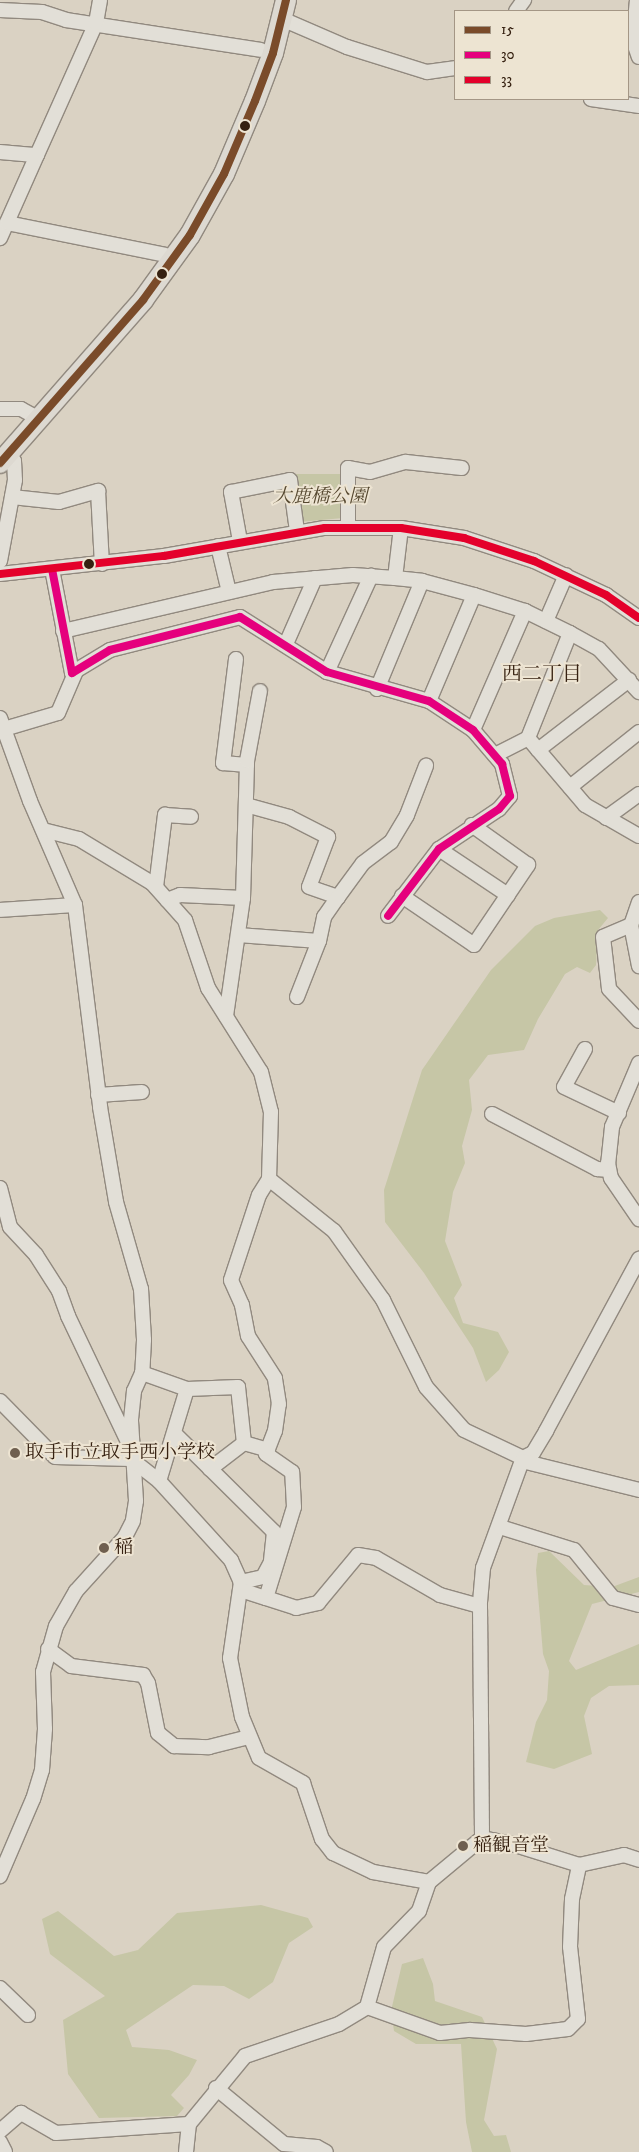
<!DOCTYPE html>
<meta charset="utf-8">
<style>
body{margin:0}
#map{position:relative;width:639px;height:2152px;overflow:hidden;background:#dad2c3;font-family:"IM FELL DW Pica","Noto Serif JP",serif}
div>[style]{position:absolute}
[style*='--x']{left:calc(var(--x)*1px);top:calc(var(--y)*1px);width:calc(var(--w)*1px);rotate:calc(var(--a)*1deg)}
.green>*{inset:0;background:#c6c6a6}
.roads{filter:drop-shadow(1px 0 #91897f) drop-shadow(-1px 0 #91897f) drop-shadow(0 1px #91897f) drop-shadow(0 -1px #91897f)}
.minor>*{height:14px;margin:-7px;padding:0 7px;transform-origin:7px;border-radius:7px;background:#e2dfd7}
.highway>*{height:20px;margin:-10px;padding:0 10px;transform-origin:10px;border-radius:10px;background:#ddd9d1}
.bus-1>*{height:8px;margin:-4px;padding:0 4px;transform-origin:4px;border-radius:4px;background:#7a4b2a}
.bus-2>*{height:8px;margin:-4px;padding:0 4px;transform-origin:4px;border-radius:4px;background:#e5007d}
.bus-3>*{height:8px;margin:-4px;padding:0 4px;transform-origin:4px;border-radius:4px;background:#e4002b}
.dots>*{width:14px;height:14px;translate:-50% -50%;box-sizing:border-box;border:2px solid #ede4d2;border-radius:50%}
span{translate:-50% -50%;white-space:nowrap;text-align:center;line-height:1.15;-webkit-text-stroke:4px #ede4d2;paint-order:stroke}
.park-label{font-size:19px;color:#564830;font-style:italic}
.poi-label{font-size:19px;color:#362111}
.left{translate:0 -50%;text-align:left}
.neighbourhood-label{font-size:20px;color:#362111}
.legend{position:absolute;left:454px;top:10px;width:175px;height:90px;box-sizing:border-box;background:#ede4d2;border:1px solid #a49685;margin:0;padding:6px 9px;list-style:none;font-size:15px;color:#362111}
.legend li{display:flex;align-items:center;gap:10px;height:25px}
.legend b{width:25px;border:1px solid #a49685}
</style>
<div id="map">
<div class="green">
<div style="clip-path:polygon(292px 474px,343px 474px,343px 518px,299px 522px)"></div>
<div style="clip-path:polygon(600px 910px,608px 918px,598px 930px,596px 965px,590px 973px,577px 967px,565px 974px,538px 1019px,524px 1050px,488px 1055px,469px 1080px,472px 1110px,462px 1146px,465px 1163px,453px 1192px,445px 1241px,462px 1285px,454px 1298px,463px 1323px,498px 1332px,509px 1352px,499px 1370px,486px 1382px,473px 1348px,424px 1273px,385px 1222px,384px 1190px,422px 1070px,491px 970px,535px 926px,554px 918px)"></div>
<div style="clip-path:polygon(549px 1551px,584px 1585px,612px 1587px,639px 1577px,639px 1592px,592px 1604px,569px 1661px,576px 1670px,639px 1644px,639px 1685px,609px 1686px,591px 1698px,584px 1716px,592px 1754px,554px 1769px,526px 1762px,536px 1722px,547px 1700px,549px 1671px,543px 1654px,536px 1570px,538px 1553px)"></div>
<div style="clip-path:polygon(261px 1905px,308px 1918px,313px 1927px,289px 1943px,273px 1982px,249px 1999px,224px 1986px,193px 1985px,126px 2030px,132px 2047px,169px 2050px,197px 2060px,189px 2075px,171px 2095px,184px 2108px,177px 2116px,99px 2118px,68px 2074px,63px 2020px,105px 1996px,50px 1954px,42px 1919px,58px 1911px,114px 1956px,138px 1950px,177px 1913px)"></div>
<div style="clip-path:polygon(423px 1958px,433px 1984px,435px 2001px,482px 2017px,497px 2049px,484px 2120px,494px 2136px,506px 2135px,511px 2152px,472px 2152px,466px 2122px,461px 2044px,416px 2044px,394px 2031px,391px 2011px,402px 1964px)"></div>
</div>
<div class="roads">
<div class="minor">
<div style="--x:637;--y:0;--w:40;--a:95.7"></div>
<div style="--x:633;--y:40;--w:18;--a:71"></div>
<div style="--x:0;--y:10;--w:42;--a:2.7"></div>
<div style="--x:42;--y:12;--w:25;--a:18"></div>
<div style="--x:66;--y:20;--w:197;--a:8.7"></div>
<div style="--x:516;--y:11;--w:14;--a:-54"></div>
<div style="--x:282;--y:19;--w:71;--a:23.3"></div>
<div style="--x:347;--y:47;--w:84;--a:17.4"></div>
<div style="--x:427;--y:72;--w:28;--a:-8"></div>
<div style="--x:591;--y:99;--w:49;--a:8.3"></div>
<div style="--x:0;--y:152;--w:37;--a:5"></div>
<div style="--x:37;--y:155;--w:91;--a:114"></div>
<div style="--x:37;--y:155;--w:145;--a:-65.9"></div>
<div style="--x:96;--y:23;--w:23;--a:-80"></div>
<div style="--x:7;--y:223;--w:161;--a:11.4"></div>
<div style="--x:0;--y:409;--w:21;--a:0"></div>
<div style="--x:21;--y:409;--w:18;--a:29"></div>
<div style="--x:12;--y:497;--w:47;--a:6.1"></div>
<div style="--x:59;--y:502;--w:41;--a:-15.8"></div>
<div style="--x:98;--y:491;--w:73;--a:86.9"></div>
<div style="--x:348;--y:526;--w:58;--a:-90"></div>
<div style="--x:348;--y:468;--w:22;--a:10"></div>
<div style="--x:370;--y:472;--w:37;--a:-16"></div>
<div style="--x:406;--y:462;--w:56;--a:6.1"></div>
<div style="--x:240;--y:541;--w:50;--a:-100.4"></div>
<div style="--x:231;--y:492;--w:60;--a:-11.5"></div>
<div style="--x:290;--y:480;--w:51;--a:82.2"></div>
<div style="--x:218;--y:546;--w:47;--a:76.6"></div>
<div style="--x:0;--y:561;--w:82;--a:-79.5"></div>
<div style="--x:15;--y:480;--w:19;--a:-93"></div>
<div style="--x:14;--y:461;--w:10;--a:-127"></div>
<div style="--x:52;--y:569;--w:106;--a:79.1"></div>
<div style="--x:72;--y:673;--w:44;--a:-31.2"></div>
<div style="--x:110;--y:650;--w:134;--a:-14.2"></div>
<div style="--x:240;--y:617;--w:103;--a:32.3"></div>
<div style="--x:327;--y:672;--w:106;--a:15.9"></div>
<div style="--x:429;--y:701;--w:53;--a:33.4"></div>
<div style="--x:473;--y:730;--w:45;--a:49.5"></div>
<div style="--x:502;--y:764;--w:33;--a:76"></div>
<div style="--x:510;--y:796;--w:17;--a:130"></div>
<div style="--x:499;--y:809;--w:72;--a:146.3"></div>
<div style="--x:439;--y:849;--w:84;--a:127.3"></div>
<div style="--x:0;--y:574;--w:165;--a:-6.3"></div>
<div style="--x:164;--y:556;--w:163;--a:-9.9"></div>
<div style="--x:325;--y:528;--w:76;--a:0"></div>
<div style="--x:401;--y:528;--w:64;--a:9"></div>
<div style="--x:464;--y:538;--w:74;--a:18.2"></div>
<div style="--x:534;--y:561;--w:80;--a:25.3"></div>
<div style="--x:606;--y:595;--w:40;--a:34.9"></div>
<div style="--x:395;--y:578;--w:50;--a:-83.2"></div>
<div style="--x:546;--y:621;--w:50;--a:-66.5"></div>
<div style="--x:63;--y:631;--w:216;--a:-13.1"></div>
<div style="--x:273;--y:582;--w:80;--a:-5"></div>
<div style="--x:353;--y:575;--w:42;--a:4.1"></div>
<div style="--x:395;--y:578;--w:27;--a:6"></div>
<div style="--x:422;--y:581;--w:54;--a:15.1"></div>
<div style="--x:474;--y:595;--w:53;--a:17.4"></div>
<div style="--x:525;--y:611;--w:50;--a:26.1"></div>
<div style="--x:570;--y:633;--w:33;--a:29"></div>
<div style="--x:599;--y:649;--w:59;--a:47.1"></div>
<div style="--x:286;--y:644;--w:72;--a:-66.3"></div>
<div style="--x:236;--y:659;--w:105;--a:97.1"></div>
<div style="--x:223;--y:763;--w:24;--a:5"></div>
<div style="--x:327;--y:672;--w:106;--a:-65.4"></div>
<div style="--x:377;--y:689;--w:117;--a:-67.4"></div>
<div style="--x:429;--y:701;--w:115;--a:-67"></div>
<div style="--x:0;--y:718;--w:88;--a:70.1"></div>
<div style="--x:30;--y:801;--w:113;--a:66.6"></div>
<div style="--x:75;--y:905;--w:204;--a:82.9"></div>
<div style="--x:100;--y:1107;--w:96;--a:80.4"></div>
<div style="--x:116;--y:1202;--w:91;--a:74"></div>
<div style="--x:141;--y:1289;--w:51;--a:86.6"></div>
<div style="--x:144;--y:1340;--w:33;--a:93"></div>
<div style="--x:142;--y:1373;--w:20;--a:114"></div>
<div style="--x:134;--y:1391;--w:30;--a:96"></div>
<div style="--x:131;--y:1421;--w:80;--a:86.4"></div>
<div style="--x:136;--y:1501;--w:20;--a:99"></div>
<div style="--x:133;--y:1521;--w:18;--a:117"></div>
<div style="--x:125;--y:1537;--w:73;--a:132.2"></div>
<div style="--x:76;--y:1591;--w:40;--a:119.7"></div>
<div style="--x:56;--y:1626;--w:48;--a:105.8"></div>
<div style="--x:43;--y:1672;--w:57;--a:88"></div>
<div style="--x:45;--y:1729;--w:41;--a:94.2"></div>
<div style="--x:42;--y:1770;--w:30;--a:107"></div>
<div style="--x:33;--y:1799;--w:84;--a:113.2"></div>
<div style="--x:4;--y:729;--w:56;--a:-16.5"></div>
<div style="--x:58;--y:713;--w:46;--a:-66.8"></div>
<div style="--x:473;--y:730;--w:130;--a:-66.4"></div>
<div style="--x:528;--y:738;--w:88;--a:49.6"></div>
<div style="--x:585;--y:805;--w:62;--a:29.9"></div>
<div style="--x:538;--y:750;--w:115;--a:-37.6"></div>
<div style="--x:495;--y:755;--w:37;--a:-27"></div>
<div style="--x:528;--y:738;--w:113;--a:-68.2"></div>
<div style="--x:570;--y:787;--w:88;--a:-38.6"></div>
<div style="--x:246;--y:805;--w:45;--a:15.6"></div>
<div style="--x:289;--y:817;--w:44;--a:27.1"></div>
<div style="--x:328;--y:837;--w:53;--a:110.8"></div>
<div style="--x:309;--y:887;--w:31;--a:19"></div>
<div style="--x:338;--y:897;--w:42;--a:-53.7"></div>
<div style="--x:363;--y:863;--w:35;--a:-37"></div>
<div style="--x:391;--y:842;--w:31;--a:-59"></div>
<div style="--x:407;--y:815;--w:53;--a:-68.8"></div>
<div style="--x:606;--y:818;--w:41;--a:-36"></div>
<div style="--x:43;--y:830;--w:37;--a:14"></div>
<div style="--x:79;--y:839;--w:85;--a:31.1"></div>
<div style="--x:152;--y:883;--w:50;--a:48.3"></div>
<div style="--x:185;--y:920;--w:72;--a:71.3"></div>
<div style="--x:208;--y:988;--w:99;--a:57.8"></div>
<div style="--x:261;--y:1072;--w:41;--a:76"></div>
<div style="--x:271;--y:1112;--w:67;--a:91.7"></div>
<div style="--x:269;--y:1179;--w:83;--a:38.7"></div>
<div style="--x:334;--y:1231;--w:85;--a:54.6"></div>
<div style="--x:383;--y:1300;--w:97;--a:63.7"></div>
<div style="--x:426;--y:1387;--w:57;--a:48.5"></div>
<div style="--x:464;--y:1430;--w:65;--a:25.4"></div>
<div style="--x:523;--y:1458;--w:117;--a:110"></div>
<div style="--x:483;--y:1568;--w:38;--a:95"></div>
<div style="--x:480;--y:1606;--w:232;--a:89.5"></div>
<div style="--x:439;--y:849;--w:83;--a:33.7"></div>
<div style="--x:156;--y:887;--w:73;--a:-82.9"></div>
<div style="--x:165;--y:815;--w:26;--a:4"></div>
<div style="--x:402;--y:896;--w:87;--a:34.2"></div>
<div style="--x:474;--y:945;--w:97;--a:-56"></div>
<div style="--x:528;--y:865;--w:69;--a:-144.5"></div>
<div style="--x:167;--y:900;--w:14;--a:-21"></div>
<div style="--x:180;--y:895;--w:63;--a:2.7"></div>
<div style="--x:243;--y:898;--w:137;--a:-88.3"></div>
<div style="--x:247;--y:761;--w:71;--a:-79.5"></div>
<div style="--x:639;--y:902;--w:24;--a:109"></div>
<div style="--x:631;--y:925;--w:42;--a:79"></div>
<div style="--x:0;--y:910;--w:75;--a:-3.8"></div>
<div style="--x:631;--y:925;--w:30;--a:157"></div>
<div style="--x:603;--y:937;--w:52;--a:83.4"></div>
<div style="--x:609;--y:989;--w:44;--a:46.8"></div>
<div style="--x:238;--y:935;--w:81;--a:4.2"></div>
<div style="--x:297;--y:997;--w:60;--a:-68.6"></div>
<div style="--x:319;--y:941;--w:25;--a:-78"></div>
<div style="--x:324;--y:917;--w:24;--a:-55"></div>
<div style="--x:226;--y:1016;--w:119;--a:-81.8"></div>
<div style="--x:585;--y:1049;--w:43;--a:118.9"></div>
<div style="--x:564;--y:1087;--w:61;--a:25.3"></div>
<div style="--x:639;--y:1063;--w:69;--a:112.9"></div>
<div style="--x:612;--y:1127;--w:36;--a:96"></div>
<div style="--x:608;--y:1163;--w:15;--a:79"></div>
<div style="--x:611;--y:1178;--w:50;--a:55.7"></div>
<div style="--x:98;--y:1095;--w:44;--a:-3.9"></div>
<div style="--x:492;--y:1114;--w:119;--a:27.6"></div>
<div style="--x:597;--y:1169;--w:12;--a:5"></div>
<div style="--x:0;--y:1188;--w:40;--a:75.6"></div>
<div style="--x:10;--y:1227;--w:38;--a:47"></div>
<div style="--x:36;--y:1255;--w:43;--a:57.4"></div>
<div style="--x:59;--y:1291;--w:27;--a:70"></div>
<div style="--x:68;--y:1316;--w:142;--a:64.5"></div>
<div style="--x:142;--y:1373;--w:48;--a:19.6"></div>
<div style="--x:187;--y:1389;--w:96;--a:106.9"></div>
<div style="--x:187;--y:1389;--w:51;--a:-2.2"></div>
<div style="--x:238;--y:1387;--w:56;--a:83.9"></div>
<div style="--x:244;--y:1443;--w:43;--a:142.6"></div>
<div style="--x:0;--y:1401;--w:78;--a:45.5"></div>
<div style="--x:55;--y:1457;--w:76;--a:1.5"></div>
<div style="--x:131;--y:1459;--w:36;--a:38"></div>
<div style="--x:159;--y:1481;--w:107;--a:47.7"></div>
<div style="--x:231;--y:1560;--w:24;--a:66"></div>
<div style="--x:241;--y:1582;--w:77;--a:98.2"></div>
<div style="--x:230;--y:1658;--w:60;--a:78.5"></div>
<div style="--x:242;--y:1717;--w:44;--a:67.5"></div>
<div style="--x:259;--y:1758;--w:51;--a:29.6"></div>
<div style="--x:303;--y:1783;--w:59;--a:71.3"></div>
<div style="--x:322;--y:1839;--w:18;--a:52"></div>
<div style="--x:333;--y:1853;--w:44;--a:25.4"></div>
<div style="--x:373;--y:1872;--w:57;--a:10.1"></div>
<div style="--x:429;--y:1882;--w:69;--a:-39.7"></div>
<div style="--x:482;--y:1838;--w:31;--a:11"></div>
<div style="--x:512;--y:1844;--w:70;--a:17.4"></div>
<div style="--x:579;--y:1865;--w:46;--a:-12.5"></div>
<div style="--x:624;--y:1855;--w:16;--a:18"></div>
<div style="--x:175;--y:1434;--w:139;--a:44.7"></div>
<div style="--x:274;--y:1532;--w:30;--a:96"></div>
<div style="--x:271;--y:1562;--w:17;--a:118"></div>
<div style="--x:263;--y:1577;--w:23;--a:167"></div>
<div style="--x:244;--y:1443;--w:25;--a:16"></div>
<div style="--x:523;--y:1458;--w:11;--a:-27"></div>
<div style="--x:533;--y:1453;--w:26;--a:-59"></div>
<div style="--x:546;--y:1431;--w:196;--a:-61.6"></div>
<div style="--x:522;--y:1461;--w:121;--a:13.9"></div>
<div style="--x:500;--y:1527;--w:77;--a:17.3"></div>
<div style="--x:574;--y:1550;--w:62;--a:50.9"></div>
<div style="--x:613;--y:1598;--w:27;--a:15"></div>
<div style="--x:241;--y:1590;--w:26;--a:18"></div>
<div style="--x:266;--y:1598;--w:95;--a:-72.9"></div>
<div style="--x:294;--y:1507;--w:35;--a:-93"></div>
<div style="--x:292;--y:1472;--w:32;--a:-145"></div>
<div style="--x:266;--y:1454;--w:25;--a:-69"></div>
<div style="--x:275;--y:1431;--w:27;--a:-82"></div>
<div style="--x:279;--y:1404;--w:26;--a:-99"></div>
<div style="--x:275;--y:1378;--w:50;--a:-122.7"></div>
<div style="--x:248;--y:1336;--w:32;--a:-101"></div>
<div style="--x:242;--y:1305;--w:27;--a:-114"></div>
<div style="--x:231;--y:1280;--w:89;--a:-71.8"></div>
<div style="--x:259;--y:1195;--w:19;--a:-58"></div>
<div style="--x:266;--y:1598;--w:32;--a:18"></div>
<div style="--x:296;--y:1608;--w:23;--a:-13"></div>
<div style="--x:318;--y:1603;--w:62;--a:-50.2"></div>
<div style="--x:358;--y:1555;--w:18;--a:9"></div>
<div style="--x:376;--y:1558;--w:74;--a:30"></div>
<div style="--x:440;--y:1595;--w:41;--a:15.4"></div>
<div style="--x:48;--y:1649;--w:29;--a:36"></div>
<div style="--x:71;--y:1666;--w:73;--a:7.1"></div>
<div style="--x:143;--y:1675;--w:9;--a:58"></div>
<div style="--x:148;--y:1683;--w:51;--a:78.7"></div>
<div style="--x:158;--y:1733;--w:21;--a:39"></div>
<div style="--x:174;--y:1746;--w:35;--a:2"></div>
<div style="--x:209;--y:1747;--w:41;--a:-14"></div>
<div style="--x:0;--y:1988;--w:39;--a:44"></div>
<div style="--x:367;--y:2007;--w:77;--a:19.6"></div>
<div style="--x:440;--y:2033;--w:30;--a:-6"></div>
<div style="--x:470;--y:2030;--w:56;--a:4.1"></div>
<div style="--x:526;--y:2034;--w:42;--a:-6.8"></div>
<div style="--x:568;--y:2029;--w:14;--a:-45"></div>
<div style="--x:578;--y:2019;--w:72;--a:-96.3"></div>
<div style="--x:570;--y:1947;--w:48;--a:-87.6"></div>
<div style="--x:572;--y:1899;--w:35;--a:-78"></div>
<div style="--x:216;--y:2088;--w:88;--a:39.5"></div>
<div style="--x:284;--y:2144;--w:33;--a:5"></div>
<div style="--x:317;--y:2147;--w:10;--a:29"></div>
<div style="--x:0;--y:2131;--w:28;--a:-41"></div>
<div style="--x:21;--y:2113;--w:40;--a:29.7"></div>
<div style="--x:56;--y:2133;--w:133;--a:-3.9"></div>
<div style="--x:0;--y:2142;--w:11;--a:63"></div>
<div style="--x:186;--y:2152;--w:28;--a:-84"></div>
<div style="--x:189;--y:2124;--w:88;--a:-50.5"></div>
<div style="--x:245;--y:2056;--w:99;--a:-18.8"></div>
<div style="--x:339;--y:2024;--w:33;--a:-31"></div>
<div style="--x:367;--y:2007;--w:62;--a:-74.2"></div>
<div style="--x:384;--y:1947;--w:50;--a:-45.8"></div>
<div style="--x:419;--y:1911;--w:31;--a:-71"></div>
</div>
<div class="highway">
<div style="--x:0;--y:463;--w:217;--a:-48.7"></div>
<div style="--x:143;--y:300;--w:80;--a:-54.1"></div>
<div style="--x:190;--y:235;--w:70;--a:-60.9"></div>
<div style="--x:224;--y:174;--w:79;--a:-67"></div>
<div style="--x:255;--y:101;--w:51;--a:-69.4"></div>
<div style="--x:273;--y:53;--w:55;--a:-76.2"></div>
</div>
</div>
<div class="bus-1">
<div style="--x:0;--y:463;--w:217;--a:-48.7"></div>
<div style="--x:143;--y:300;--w:80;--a:-54.1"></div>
<div style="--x:190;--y:235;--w:70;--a:-60.9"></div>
<div style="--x:224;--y:174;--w:79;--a:-67"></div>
<div style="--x:255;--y:101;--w:51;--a:-69.4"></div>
<div style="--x:273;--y:53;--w:55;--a:-76.2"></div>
</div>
<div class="bus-2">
<div style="--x:52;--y:569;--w:106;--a:79.1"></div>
<div style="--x:72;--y:673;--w:44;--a:-31.2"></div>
<div style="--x:110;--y:650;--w:134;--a:-14.2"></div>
<div style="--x:240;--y:617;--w:103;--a:32.3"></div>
<div style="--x:327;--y:672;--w:106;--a:15.9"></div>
<div style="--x:429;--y:701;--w:53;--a:33.4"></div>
<div style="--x:473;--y:730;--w:45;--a:49.5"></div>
<div style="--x:502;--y:764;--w:33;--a:76"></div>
<div style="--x:510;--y:796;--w:17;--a:130"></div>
<div style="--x:499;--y:809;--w:72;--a:146.3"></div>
<div style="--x:439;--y:849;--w:84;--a:127.3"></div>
</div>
<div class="bus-3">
<div style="--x:0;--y:574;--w:165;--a:-6.3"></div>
<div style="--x:164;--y:556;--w:163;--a:-9.9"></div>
<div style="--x:325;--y:528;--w:76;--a:0"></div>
<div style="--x:401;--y:528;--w:64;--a:9"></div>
<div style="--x:464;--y:538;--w:74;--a:18.2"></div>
<div style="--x:534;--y:561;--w:80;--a:25.3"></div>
<div style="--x:606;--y:595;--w:40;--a:34.9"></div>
</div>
<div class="dots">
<div style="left:245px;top:126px;background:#362111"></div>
<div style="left:162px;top:274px;background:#362111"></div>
<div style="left:89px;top:564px;background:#362111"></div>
<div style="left:15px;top:1453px;background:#6f5f4f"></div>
<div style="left:104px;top:1548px;background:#6f5f4f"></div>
<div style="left:463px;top:1846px;background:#6f5f4f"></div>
</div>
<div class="park-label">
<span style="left:320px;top:497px">大鹿橋公園</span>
</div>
<div class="poi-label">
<span class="left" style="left:25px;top:1453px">取手市立取手西小学校</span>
<span class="left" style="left:114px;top:1548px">稲</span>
<span class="left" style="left:473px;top:1846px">稲観音堂</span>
</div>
<div class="neighbourhood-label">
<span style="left:542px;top:674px">西二丁目</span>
</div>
<ul class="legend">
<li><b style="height:6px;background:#7a4b2a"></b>15</li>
<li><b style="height:6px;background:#e5007d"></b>30</li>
<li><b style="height:6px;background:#e4002b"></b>33</li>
</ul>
</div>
